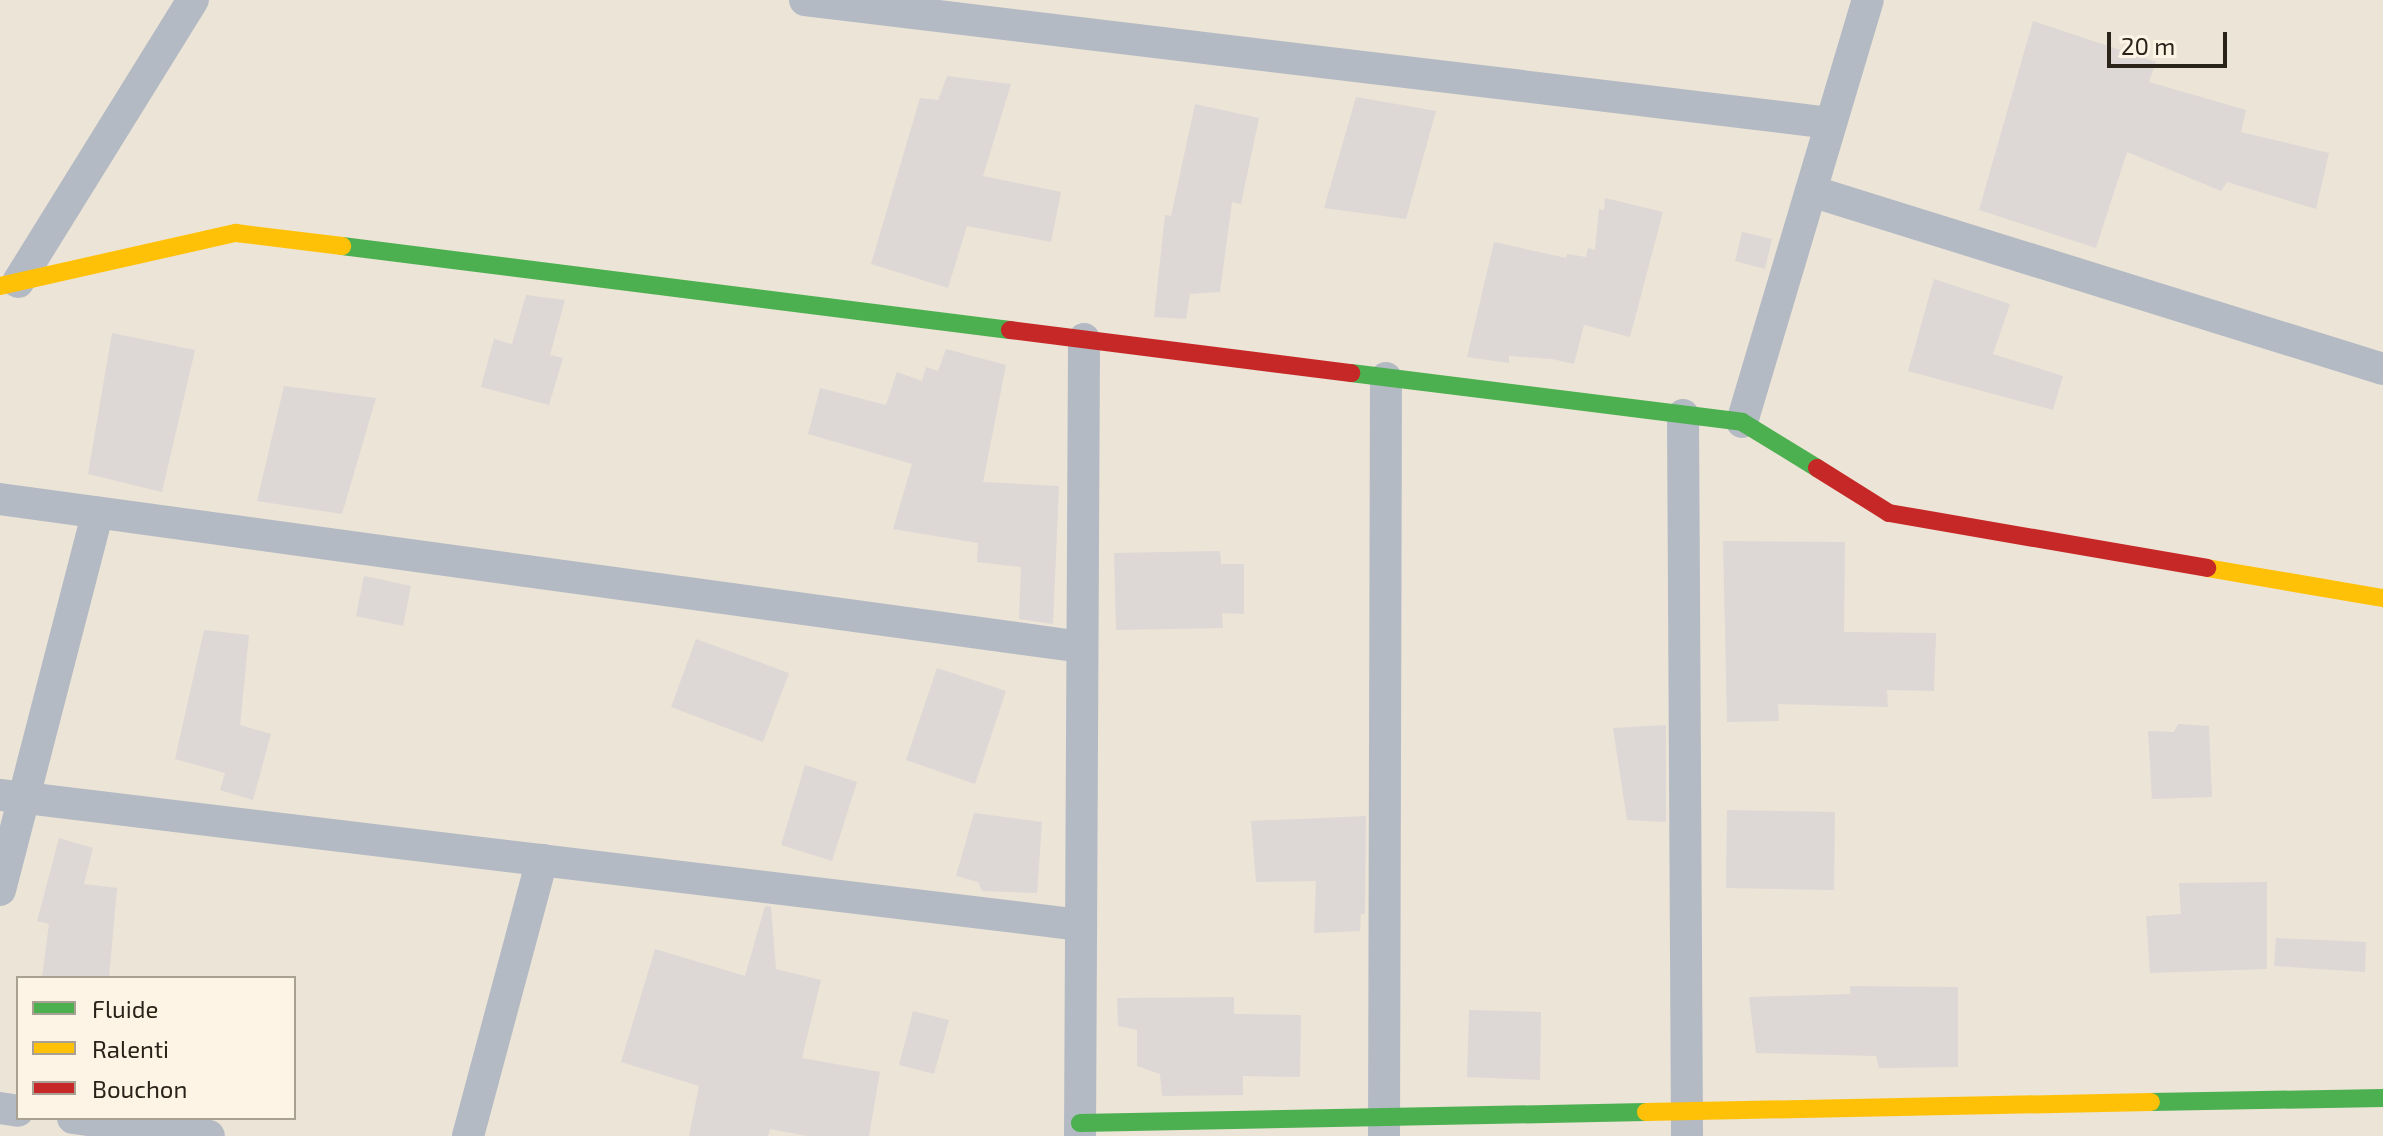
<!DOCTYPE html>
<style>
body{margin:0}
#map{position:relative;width:2383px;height:1136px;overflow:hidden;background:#ece4d6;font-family:"Exo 2",sans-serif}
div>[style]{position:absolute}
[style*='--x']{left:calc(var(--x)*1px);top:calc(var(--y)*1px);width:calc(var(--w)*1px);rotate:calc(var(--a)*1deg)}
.building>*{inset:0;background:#ddd7d6}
.street>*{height:32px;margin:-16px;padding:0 16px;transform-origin:16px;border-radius:16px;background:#b3bac4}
.fast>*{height:18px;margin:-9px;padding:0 9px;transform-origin:9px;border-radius:9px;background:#4caf50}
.slow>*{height:18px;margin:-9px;padding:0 9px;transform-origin:9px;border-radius:9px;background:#ffc107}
.jam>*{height:18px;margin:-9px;padding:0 9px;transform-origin:9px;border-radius:9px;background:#c62828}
span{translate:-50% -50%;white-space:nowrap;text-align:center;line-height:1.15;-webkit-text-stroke:6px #fef4e5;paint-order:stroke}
.legend{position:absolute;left:16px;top:976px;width:280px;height:144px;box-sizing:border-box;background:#fef4e5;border:2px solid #a9a094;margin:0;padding:10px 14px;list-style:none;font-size:24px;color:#29231a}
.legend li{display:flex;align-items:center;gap:16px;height:40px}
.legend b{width:40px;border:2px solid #a9a094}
.scale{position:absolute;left:2107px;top:32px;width:120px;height:36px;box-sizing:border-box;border:4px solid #29231a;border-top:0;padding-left:10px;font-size:24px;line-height:28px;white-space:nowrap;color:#29231a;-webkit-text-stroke:6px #fef4e5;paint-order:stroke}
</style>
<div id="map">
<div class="building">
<div style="clip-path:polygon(2033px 21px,2156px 62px,2149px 82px,2246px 110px,2241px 132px,2329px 153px,2316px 209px,2227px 182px,2221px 191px,2127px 152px,2096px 248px,1979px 210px)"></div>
<div style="clip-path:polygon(947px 76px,1011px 84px,983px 176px,1061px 192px,1051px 242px,967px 226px,948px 288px,871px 264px,920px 98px,938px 100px)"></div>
<div style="clip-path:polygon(1356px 97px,1436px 111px,1406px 219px,1324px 208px)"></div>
<div style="clip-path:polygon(1195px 104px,1259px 118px,1241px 204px,1232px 202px,1220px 292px,1190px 294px,1186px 319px,1154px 317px,1165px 215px,1171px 216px)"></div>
<div style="clip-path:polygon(1605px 198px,1663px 212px,1630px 337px,1584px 325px,1574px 364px,1552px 359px,1509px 356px,1509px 363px,1467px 357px,1494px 242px,1566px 258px,1567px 254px,1586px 257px,1588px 248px,1595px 250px,1599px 209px,1604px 210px)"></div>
<div style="clip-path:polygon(1742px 232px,1772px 239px,1765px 269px,1735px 261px)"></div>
<div style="clip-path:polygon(1934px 279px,2010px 304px,1993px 354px,2063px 376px,2053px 410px,1908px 371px)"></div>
<div style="clip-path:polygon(526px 295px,565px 300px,550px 355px,563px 358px,549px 405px,481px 387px,494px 339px,512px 344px)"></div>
<div style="clip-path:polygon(112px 333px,195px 350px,162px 492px,88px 474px)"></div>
<div style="clip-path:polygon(946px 349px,1006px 365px,983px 482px,1059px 486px,1053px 624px,1019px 619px,1021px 567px,977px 562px,978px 543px,893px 529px,912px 464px,808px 434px,820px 388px,886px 405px,897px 372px,922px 381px,926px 367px,938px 371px)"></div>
<div style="clip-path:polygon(284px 386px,376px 398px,342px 514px,257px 501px)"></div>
<div style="clip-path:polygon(1723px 541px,1845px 542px,1844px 632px,1936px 633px,1934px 691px,1887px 690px,1888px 707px,1778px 704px,1779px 721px,1727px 722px)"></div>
<div style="clip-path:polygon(1220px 551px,1221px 564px,1244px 564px,1244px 614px,1222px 613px,1223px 628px,1116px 630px,1114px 553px)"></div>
<div style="clip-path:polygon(364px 576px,411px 586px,403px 626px,356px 616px)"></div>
<div style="clip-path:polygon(204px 630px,249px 635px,240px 725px,271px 734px,253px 800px,220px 790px,225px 773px,175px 759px)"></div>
<div style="clip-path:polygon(696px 639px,789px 673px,763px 742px,671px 707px)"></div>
<div style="clip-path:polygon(937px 668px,1006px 691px,975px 784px,906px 760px)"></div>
<div style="clip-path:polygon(2178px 724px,2209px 726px,2212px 797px,2152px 799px,2148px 731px,2174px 732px)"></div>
<div style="clip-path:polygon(1666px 725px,1666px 822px,1627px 820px,1613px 728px)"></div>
<div style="clip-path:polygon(805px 765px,857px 782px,832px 861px,781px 845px)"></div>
<div style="clip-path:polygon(1727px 810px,1835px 812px,1834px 890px,1726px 888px)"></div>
<div style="clip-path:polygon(974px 813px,1042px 822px,1037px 893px,982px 891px,978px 882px,956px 876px)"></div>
<div style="clip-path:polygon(1366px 816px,1365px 914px,1361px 914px,1360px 931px,1314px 933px,1316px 881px,1256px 882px,1251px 821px)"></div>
<div style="clip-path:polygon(59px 838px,93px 848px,84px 884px,117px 888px,109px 978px,42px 978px,49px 924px,37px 921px)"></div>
<div style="clip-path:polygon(2267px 882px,2267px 969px,2150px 973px,2146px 916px,2181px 914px,2179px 883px)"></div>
<div style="clip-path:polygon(765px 906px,771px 907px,776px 969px,821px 980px,802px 1058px,880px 1072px,869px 1136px,807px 1136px,770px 1129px,768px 1136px,689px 1136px,699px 1086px,621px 1062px,655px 949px,745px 976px)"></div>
<div style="clip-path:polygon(2276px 938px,2366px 942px,2365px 972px,2274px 966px)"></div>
<div style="clip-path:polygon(1850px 986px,1958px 987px,1958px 1067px,1879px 1068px,1876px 1056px,1756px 1053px,1749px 997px,1850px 994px)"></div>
<div style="clip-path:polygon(1234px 997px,1234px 1014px,1301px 1015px,1300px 1077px,1243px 1076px,1243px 1095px,1162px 1096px,1160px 1074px,1137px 1066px,1137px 1030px,1118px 1026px,1117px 998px)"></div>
<div style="clip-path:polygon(1469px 1010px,1541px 1012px,1540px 1080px,1467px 1077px)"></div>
<div style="clip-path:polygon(913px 1011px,949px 1020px,934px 1074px,899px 1065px)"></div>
</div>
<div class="street">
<div style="--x:805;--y:0;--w:1033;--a:6.84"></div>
<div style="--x:1811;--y:191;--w:599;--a:17.29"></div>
<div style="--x:18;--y:282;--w:332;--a:-58.2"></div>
<div style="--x:1683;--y:415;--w:721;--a:89.68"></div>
<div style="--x:1742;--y:422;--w:440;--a:-73.4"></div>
<div style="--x:0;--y:499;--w:1092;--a:7.79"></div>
<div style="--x:0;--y:795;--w:1089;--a:6.86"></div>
<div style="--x:0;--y:890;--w:390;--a:-75.5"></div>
<div style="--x:0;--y:1108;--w:18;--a:9"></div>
<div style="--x:73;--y:1118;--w:137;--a:7.5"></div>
<div style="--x:468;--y:1136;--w:286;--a:-75"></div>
<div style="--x:1080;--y:1136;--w:797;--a:-89.71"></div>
<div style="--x:1384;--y:1136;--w:758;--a:-89.85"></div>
</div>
<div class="fast">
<div style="--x:342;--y:246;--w:673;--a:7.17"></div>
<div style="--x:1351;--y:373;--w:394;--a:7.1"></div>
<div style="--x:1742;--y:422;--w:88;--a:31.5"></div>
<div style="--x:2151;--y:1102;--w:232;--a:-1"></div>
<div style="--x:1080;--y:1123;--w:566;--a:-1.11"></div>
</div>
<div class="slow">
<div style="--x:0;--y:286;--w:242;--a:-12.7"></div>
<div style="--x:236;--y:233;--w:107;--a:7"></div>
<div style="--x:2207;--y:568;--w:179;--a:9.7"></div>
<div style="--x:1646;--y:1112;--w:505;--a:-1.13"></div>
</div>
<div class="jam">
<div style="--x:1010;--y:330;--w:344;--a:7.2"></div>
<div style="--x:1817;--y:468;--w:85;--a:32"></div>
<div style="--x:1889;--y:513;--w:323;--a:9.8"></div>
</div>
<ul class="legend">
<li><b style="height:10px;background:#4caf50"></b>Fluide</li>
<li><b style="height:10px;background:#ffc107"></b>Ralenti</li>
<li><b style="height:10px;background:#c62828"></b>Bouchon</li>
</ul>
<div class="scale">20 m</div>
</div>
